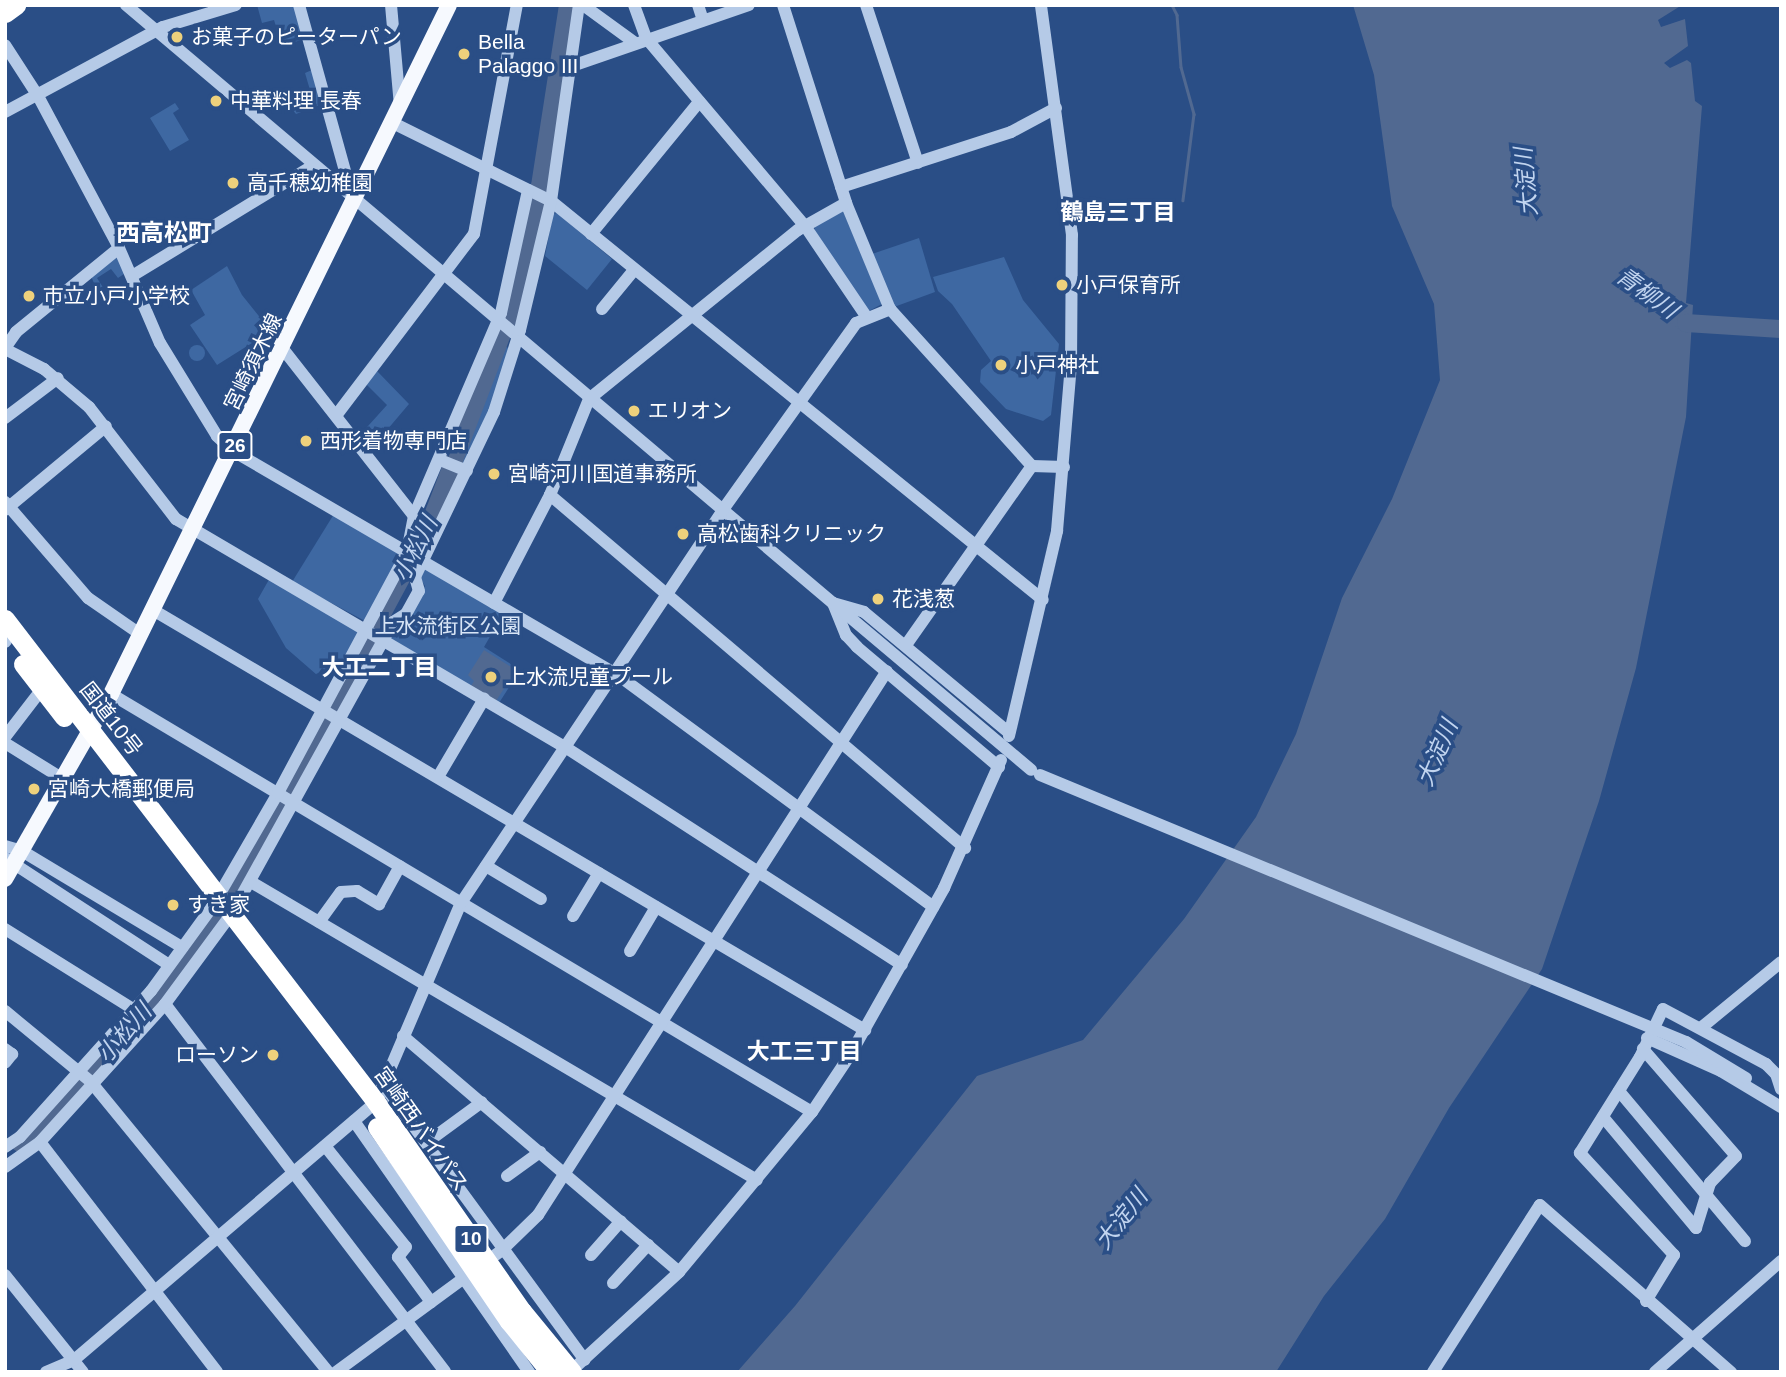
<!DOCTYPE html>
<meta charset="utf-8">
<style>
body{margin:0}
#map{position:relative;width:1786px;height:1377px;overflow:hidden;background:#2a4e86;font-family:Arial,"Noto Sans JP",sans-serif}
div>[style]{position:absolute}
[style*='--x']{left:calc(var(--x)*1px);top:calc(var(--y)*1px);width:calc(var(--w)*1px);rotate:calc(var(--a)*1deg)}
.green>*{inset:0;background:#3e68a2}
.round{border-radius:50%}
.water>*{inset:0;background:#516991}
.stream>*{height:2.5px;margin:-1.25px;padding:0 1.25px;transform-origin:1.25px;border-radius:1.25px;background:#516991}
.river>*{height:18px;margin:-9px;padding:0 9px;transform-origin:9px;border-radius:9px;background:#516991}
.minor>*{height:12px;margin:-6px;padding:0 6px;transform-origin:6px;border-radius:6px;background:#b5cae7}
.major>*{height:16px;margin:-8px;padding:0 8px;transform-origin:8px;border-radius:8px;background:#f6f9fe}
.highway>*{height:19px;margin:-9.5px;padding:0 9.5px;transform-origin:9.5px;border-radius:9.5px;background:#fff}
.minor-bridge>*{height:12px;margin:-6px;padding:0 6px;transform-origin:6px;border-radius:6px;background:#b5cae7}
.highway-bridge>*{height:19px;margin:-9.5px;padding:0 9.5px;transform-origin:9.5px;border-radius:9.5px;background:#fff}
.dots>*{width:19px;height:19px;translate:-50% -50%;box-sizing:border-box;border:4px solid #2a4e86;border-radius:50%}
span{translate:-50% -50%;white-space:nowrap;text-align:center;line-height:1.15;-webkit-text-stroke:7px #2a4e86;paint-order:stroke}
.shield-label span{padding:2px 5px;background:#2a4e86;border:2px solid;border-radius:5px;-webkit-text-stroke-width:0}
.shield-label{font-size:19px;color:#fff;font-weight:700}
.poi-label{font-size:21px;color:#fff}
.left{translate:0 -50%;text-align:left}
.right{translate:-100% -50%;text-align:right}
.street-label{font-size:21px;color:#fff}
.park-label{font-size:21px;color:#d8e5f6}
.water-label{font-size:23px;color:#c1d4ef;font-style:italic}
.neighbourhood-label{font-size:23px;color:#fff;font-weight:700}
.quarter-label{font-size:24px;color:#fff;font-weight:700}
.frame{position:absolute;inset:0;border:7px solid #fff;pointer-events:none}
</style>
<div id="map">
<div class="green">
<div style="clip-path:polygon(257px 5px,294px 5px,304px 39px,282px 46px,274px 20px,262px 23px)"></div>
<div style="clip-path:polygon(312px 70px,320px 105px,296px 114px,287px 103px,310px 90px,305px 73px)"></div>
<div style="clip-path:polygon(175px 103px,179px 109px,173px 113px,189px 140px,170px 151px,150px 118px)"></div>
<div style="clip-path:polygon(843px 211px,882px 304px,867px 312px,814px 232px,815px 226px)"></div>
<div style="clip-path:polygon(557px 213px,612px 259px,587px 290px,545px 256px,553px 214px)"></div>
<div style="clip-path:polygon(919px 238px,935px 292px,894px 307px,872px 254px)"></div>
<div style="clip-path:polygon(118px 254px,124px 274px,118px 278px,111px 269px,97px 278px,104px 289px,98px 293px,91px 276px)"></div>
<div style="clip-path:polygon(1004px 257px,1023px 300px,1059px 344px,1051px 415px,1043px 421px,1006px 409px,980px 382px,981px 370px,991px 361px,952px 304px,938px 291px,933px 277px)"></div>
<div style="clip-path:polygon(227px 266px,242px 295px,271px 331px,217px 365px,190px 325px,205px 315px,191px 290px)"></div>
<div style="clip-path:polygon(493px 335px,509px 349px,493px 411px,467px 468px,442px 458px)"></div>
<div class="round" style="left:189px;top:345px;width:16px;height:16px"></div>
<div class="round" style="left:242px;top:363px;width:16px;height:16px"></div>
<div style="clip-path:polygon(377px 371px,409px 404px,370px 450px,359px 436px,387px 405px,366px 384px)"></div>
<div style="clip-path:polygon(334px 514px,397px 552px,398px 559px,365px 621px,292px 582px)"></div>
<div style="clip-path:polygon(426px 568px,503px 614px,484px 647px,520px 670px,499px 703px,390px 638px,404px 625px,425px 586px,418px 575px)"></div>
<div style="clip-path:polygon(271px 576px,361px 632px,336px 677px,322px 668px,317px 675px,286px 648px,258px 599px)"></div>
</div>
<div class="water">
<div style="clip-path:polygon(1353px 5px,1682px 5px,1658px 20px,1661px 27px,1685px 19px,1688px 46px,1664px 63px,1670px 68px,1687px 60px,1691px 63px,1695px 101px,1702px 106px,1686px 303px,1693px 305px,1686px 417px,1636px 668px,1599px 801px,1542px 969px,1449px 1108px,1385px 1219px,1324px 1296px,1276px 1372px,737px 1372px,795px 1306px,977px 1076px,1083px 1040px,1184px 919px,1256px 817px,1296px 734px,1342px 598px,1392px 499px,1440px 380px,1434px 304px,1392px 206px,1374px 75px)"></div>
<div style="clip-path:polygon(484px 650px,516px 670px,496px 701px,471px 686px,474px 681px,468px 675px)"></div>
</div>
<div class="stream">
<div style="--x:1172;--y:5;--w:11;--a:63"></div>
<div style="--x:1177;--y:15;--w:52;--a:85.6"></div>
<div style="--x:1181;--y:67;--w:49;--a:74.5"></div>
<div style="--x:1194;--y:114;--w:87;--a:97.3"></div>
</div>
<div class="river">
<div style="--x:1671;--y:312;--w:19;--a:36"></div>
<div style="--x:1686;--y:323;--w:95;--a:3.6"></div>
<div style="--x:20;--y:1143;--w:192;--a:-46.7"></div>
<div style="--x:152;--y:1003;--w:144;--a:-54.3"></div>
<div style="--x:236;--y:886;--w:408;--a:-61.8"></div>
<div style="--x:429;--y:526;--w:240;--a:-69.2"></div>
<div style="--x:514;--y:302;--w:119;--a:-77.4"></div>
<div style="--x:540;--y:186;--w:183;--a:-81.2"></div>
</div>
<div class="minor">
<div style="--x:126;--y:5;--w:926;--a:40.23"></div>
<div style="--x:833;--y:603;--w:35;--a:68"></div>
<div style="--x:846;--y:635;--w:16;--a:47"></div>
<div style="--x:857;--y:647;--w:186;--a:40.2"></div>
<div style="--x:299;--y:5;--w:198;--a:74.5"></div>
<div style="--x:391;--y:5;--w:100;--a:84.9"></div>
<div style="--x:583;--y:5;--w:63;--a:36"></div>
<div style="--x:634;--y:5;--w:35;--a:70"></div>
<div style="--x:646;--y:38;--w:246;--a:49.8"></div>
<div style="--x:805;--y:226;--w:109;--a:55.9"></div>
<div style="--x:698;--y:5;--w:16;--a:72"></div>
<div style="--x:783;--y:5;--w:208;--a:72.3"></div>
<div style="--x:846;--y:203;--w:115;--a:67.5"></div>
<div style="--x:890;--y:309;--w:212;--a:47.9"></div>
<div style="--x:1032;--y:466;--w:32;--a:2"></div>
<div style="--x:866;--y:5;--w:166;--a:71.8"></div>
<div style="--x:5;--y:45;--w:61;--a:57.1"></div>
<div style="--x:38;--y:96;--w:172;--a:61.9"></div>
<div style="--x:119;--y:248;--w:103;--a:66.7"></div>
<div style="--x:160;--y:343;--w:109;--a:58.5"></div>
<div style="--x:217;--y:436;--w:22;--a:43"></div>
<div style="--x:233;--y:451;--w:442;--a:30.2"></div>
<div style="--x:615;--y:673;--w:395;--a:36.3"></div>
<div style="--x:569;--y:67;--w:190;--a:-19"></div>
<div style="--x:5;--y:112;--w:179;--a:-28.3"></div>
<div style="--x:163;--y:27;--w:76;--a:-16.8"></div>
<div style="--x:393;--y:123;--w:176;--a:26.3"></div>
<div style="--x:551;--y:201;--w:633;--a:39.04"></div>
<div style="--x:841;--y:187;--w:179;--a:-17.9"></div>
<div style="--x:1011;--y:132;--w:51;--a:-28.1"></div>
<div style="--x:591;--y:234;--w:171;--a:-50.7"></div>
<div style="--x:132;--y:276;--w:213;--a:-31.4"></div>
<div style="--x:602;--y:309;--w:50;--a:-50.6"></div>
<div style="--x:5;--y:348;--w:19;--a:-55"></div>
<div style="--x:16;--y:332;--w:133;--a:-39.2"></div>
<div style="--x:5;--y:349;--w:44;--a:27.1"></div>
<div style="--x:44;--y:369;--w:59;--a:40.2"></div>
<div style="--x:89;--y:407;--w:142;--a:52.2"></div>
<div style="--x:176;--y:519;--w:451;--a:30.4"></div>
<div style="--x:565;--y:747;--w:401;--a:32.9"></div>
<div style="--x:283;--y:349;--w:212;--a:51.9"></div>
<div style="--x:338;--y:413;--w:225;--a:-52.8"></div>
<div style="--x:474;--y:234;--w:233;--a:-79.4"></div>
<div style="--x:5;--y:418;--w:66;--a:-37"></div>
<div style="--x:440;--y:460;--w:29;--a:22"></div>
<div style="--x:550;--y:495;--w:545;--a:40.38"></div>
<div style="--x:5;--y:502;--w:127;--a:49.2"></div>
<div style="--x:88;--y:598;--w:63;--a:34.7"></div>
<div style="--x:5;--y:510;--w:131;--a:-39.7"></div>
<div style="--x:494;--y:603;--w:122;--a:-62.6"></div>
<div style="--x:550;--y:495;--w:104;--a:-67.9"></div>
<div style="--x:589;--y:399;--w:269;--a:-39"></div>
<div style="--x:798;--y:230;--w:55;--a:-29.4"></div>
<div style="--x:833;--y:603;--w:32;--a:16"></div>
<div style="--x:864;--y:612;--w:189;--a:39.8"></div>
<div style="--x:153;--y:610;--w:827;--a:30.54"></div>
<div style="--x:5;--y:642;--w:1;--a:-45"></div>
<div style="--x:906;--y:645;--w:219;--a:-54.9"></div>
<div style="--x:111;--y:694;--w:816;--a:30.81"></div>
<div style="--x:1009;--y:736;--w:211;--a:-76.8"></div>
<div style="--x:1057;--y:531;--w:166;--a:-85.2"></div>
<div style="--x:1071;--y:366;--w:131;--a:-89.6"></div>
<div style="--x:1072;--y:235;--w:232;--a:-97.7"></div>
<div style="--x:5;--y:737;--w:61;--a:-52.4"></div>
<div style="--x:5;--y:743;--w:68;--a:31.8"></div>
<div style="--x:438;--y:777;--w:91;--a:-59.5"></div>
<div style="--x:5;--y:846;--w:18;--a:16"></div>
<div style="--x:22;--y:851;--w:187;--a:31"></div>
<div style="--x:5;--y:858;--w:196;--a:33.1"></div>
<div style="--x:486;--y:866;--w:64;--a:31"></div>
<div style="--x:251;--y:882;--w:587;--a:30.5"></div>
<div style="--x:573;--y:916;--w:50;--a:-58.8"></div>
<div style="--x:319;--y:922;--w:37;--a:-54"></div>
<div style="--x:341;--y:892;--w:16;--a:-4"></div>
<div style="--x:357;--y:891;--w:26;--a:31"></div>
<div style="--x:379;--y:904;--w:43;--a:-61.1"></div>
<div style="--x:5;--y:929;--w:151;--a:32"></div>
<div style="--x:630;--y:951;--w:51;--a:-59.4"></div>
<div style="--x:165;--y:1004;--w:462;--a:52.7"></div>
<div style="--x:5;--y:1011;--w:112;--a:39.5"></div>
<div style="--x:91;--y:1082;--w:375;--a:50.7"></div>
<div style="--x:1702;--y:1027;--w:102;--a:-39.4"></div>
<div style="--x:403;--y:1036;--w:363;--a:40.5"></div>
<div style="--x:1647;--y:1038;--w:81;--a:24"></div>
<div style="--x:1721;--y:1071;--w:70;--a:31"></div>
<div style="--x:1686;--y:1042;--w:70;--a:31"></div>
<div style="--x:5;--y:1049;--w:9;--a:36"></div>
<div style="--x:12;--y:1054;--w:11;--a:128"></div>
<div style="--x:382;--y:1083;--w:343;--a:53.8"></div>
<div style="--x:1619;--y:1091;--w:196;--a:50"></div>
<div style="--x:1603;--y:1117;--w:145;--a:50"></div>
<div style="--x:1696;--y:1228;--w:47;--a:-72.7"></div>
<div style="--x:1710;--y:1183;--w:37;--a:-46"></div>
<div style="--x:1736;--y:1156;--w:142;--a:-131"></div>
<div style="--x:354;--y:1121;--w:306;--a:55.1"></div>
<div style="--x:40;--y:1142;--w:290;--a:52.4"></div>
<div style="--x:426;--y:1143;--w:69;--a:-36.2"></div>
<div style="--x:325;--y:1146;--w:129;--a:51.3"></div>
<div style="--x:406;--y:1247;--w:13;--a:129"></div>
<div style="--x:398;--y:1257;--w:56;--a:53.7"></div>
<div style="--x:5;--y:1147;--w:18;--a:-34"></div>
<div style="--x:20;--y:1137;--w:196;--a:-48.1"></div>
<div style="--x:151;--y:991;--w:104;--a:-54"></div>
<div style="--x:212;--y:907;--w:132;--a:-59.9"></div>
<div style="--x:278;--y:793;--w:273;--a:-61.8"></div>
<div style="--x:407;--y:552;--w:37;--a:-79"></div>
<div style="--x:414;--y:516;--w:221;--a:-66.8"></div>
<div style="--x:501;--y:313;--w:126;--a:-77.6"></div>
<div style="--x:5;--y:1167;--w:43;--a:-35.5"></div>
<div style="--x:40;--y:1142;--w:186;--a:-47.8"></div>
<div style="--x:165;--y:1004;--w:113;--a:-53.6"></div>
<div style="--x:232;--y:913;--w:333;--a:-61"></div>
<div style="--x:393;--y:622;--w:15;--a:-32"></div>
<div style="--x:406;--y:614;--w:26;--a:-61"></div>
<div style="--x:419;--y:591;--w:15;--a:-106"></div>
<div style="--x:415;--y:577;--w:183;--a:-64.4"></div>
<div style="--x:494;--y:412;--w:86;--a:-72.4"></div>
<div style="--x:520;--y:330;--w:133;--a:-76.5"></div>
<div style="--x:551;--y:201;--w:198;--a:-81.9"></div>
<div style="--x:507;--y:1176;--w:41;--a:-36"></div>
<div style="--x:591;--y:1255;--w:45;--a:-48.6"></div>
<div style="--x:5;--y:1275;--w:124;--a:51.2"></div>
<div style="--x:613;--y:1283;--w:52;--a:-47.4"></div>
<div style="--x:1646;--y:1301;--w:54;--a:-58.7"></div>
<div style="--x:1674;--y:1255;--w:139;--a:-132.7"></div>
<div style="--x:1580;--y:1153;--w:113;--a:-58"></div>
<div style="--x:1640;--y:1057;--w:53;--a:-64.4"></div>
<div style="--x:1663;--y:1009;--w:117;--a:28.1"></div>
<div style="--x:1766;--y:1064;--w:14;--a:45"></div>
<div style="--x:1776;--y:1074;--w:16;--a:72"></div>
<div style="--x:46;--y:1372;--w:30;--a:-23"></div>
<div style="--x:74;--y:1360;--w:397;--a:-40.5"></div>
<div style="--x:376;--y:1102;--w:216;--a:-66.9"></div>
<div style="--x:461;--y:903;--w:471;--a:-56.3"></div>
<div style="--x:722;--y:511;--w:231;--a:-54.5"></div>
<div style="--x:856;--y:323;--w:37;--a:-22"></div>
<div style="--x:336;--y:1372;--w:206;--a:-36.3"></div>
<div style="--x:502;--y:1250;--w:50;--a:-44.2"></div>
<div style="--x:538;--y:1215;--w:646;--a:-57.32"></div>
<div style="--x:570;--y:1372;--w:148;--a:-42.5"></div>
<div style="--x:679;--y:1272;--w:208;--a:-50.3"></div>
<div style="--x:812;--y:1112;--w:69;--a:-56.3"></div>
<div style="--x:850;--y:1055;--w:192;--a:-60.6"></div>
<div style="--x:944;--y:888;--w:140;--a:-66"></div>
<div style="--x:1433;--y:1372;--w:198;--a:-57.4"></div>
<div style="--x:1540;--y:1205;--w:254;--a:41.2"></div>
<div style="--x:1655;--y:1372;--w:168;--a:-41.4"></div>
</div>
<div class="major">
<div style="--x:5;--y:879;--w:213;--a:-60.2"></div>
<div style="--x:111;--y:694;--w:767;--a:-63.87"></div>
</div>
<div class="highway">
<div style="--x:5;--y:13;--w:14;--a:-36"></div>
<div style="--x:5;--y:619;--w:609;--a:52.47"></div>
<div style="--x:23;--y:664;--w:67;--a:52.3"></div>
</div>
<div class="minor-bridge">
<div style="--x:833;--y:603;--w:259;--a:40.1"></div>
<div style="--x:1040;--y:775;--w:699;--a:22.46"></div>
</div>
<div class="highway-bridge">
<div style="--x:376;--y:1102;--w:255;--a:55.1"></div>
<div style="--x:522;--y:1311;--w:79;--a:50.7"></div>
<div style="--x:377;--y:1127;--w:235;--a:55.8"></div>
<div style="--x:509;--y:1321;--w:65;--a:51.2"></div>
</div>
<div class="dots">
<div style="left:177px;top:37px;background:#eed17c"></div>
<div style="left:464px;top:54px;background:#eed17c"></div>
<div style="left:216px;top:101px;background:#eed17c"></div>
<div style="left:233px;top:183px;background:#eed17c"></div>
<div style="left:1062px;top:285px;background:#eed17c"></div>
<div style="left:29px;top:296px;background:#eed17c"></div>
<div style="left:1001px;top:365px;background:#eed17c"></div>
<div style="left:634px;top:411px;background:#eed17c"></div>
<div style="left:306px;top:441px;background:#eed17c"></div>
<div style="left:494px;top:474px;background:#eed17c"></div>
<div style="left:683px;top:534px;background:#eed17c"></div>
<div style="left:878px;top:599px;background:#eed17c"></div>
<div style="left:491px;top:677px;background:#eed17c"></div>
<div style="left:34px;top:789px;background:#eed17c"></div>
<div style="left:173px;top:905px;background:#eed17c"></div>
<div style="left:273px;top:1055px;background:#eed17c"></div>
</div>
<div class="shield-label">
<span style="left:235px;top:446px">26</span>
<span style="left:471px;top:1239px">10</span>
</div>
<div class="poi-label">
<span class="left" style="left:191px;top:37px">お菓子のピーターパン</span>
<span class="left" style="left:478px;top:54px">Bella<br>Palaggo III</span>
<span class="left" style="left:230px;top:101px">中華料理 長春</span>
<span class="left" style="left:247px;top:183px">高千穂幼稚園</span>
<span class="left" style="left:1076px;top:285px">小戸保育所</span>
<span class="left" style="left:43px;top:296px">市立小戸小学校</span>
<span class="left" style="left:1015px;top:365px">小戸神社</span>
<span class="left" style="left:648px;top:411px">エリオン</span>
<span class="left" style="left:320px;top:441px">西形着物専門店</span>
<span class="left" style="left:508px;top:474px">宮崎河川国道事務所</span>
<span class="left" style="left:697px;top:534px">高松歯科クリニック</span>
<span class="left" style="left:892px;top:599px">花浅葱</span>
<span class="left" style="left:505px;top:677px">上水流児童プール</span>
<span class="left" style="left:48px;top:789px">宮崎大橋郵便局</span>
<span class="left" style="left:187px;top:905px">すき家</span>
<span class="right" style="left:259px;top:1055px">ローソン</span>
</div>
<div class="street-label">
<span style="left:253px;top:362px;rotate:-64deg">宮崎須木線</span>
<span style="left:111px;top:719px;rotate:52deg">国道10号</span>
<span style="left:421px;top:1129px;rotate:55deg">宮崎西バイパス</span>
</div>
<div class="park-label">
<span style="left:448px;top:626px">上水流街区公園</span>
</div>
<div class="water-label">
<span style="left:1526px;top:182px;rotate:-95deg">大淀川</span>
<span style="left:1647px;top:293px;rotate:36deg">青柳川</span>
<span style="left:415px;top:549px;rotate:-63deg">小松川</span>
<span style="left:1437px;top:753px;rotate:-67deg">大淀川</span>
<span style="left:124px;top:1033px;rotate:-49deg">小松川</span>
<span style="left:1121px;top:1219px;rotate:-52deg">大淀川</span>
</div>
<div class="neighbourhood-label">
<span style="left:1118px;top:212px">鶴島三丁目</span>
<span style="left:379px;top:667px">大工二丁目</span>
<span style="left:804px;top:1051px">大工三丁目</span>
</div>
<div class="quarter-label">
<span style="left:164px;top:233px">西高松町</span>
</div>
<div class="frame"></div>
</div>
